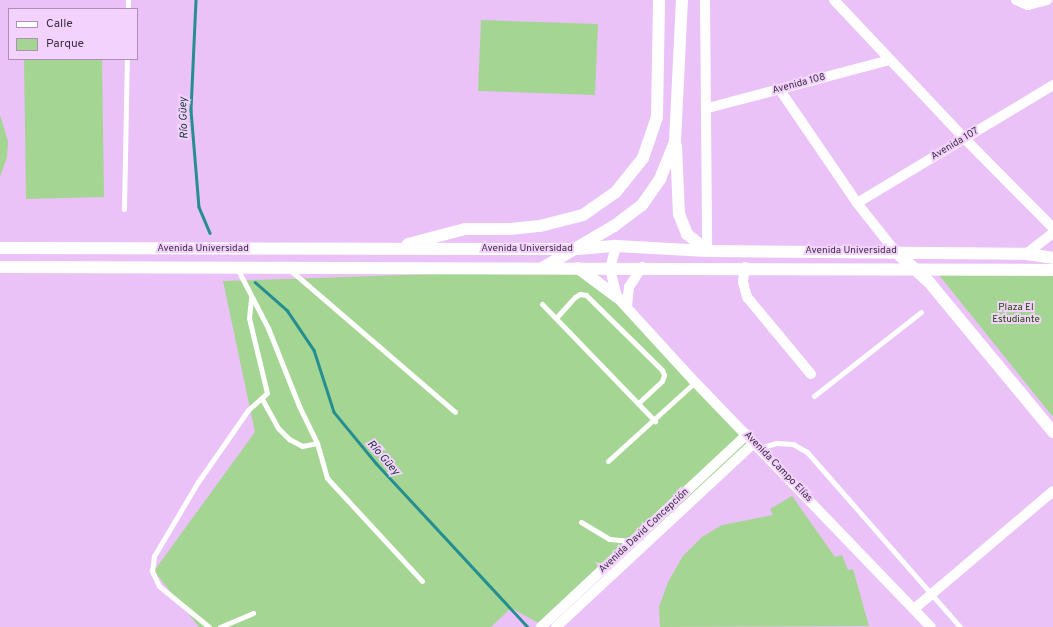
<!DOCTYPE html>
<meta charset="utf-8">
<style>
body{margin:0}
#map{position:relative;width:1053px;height:627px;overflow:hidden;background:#eac2f8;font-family:Overpass,sans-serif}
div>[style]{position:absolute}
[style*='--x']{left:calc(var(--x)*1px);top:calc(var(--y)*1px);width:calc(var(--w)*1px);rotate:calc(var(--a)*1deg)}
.green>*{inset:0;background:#a5d593}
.stream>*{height:2.5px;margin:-1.25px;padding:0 1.25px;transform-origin:1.25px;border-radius:1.25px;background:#258e90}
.service>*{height:5px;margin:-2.5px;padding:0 2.5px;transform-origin:2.5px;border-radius:2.5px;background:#fff}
.minor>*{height:10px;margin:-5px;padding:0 5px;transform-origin:5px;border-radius:5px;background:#fff}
.tertiary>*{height:12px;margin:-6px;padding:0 6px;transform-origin:6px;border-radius:6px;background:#fff}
span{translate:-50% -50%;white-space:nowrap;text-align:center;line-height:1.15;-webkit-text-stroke:4px #f3d2fe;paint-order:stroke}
.street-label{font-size:10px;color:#3e2f44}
.park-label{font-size:10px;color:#1e4b03}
.water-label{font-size:11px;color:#163435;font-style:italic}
.legend{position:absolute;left:8px;top:8px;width:130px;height:52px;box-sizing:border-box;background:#f3d2fe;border:1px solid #ab91b4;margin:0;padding:5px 7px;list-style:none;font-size:12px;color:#3e2f44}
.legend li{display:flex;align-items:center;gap:8px;height:20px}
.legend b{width:20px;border:1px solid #ab91b4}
</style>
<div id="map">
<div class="green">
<div style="clip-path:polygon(481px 20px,598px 24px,595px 95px,478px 91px)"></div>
<div style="clip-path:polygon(24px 59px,102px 59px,104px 197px,26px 199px)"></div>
<div style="clip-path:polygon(0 115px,8px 141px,7px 157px,0 177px)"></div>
<div style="clip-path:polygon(586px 269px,750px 441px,546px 627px,511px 608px,491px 627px,199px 627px,154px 571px,255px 432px,223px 281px)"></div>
<div style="clip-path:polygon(939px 275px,1053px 276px,1053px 417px)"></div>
<div style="clip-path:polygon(792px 496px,835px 557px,842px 555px,848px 570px,853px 569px,869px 626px,660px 627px,659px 607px,668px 582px,683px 556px,702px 537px,722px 525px,773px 515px,770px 509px)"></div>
</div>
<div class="stream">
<div style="--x:196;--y:0;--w:110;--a:92.6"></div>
<div style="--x:191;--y:110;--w:97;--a:85.3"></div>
<div style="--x:199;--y:207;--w:28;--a:67"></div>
<div style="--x:255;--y:282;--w:43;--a:41.2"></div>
<div style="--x:287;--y:310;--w:48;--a:56"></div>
<div style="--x:314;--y:350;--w:65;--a:72.1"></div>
<div style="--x:334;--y:412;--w:66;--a:50.5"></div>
<div style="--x:376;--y:463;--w:224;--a:47.2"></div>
</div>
<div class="service">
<div style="--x:128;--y:9;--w:9;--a:-90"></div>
<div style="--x:124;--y:209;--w:150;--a:-88.9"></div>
<div style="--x:237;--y:268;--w:68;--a:62.7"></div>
<div style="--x:268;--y:328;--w:84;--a:68.3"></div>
<div style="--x:299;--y:406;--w:41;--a:64.1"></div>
<div style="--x:317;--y:443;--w:36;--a:74"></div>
<div style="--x:327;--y:478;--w:140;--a:47.3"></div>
<div style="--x:289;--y:269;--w:219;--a:40.7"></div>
<div style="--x:542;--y:304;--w:163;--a:46"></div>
<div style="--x:556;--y:318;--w:28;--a:-48"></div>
<div style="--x:575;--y:297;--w:6;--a:-31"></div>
<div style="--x:580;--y:294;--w:6;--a:9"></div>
<div style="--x:586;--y:295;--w:107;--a:44.6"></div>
<div style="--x:662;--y:370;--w:5;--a:68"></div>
<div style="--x:664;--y:375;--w:6;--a:108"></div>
<div style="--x:662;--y:381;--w:33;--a:137"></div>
<div style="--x:814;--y:396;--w:136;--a:-38.1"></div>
<div style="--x:262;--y:399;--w:33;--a:61"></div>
<div style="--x:278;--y:428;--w:16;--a:45"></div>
<div style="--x:289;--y:439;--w:15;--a:28"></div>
<div style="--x:302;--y:446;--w:15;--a:-11"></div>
<div style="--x:759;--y:448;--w:19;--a:-16"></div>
<div style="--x:777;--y:443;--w:16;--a:4"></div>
<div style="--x:793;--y:444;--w:16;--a:30"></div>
<div style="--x:807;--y:452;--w:232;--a:48.8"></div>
<div style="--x:608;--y:461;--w:118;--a:-42.2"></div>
<div style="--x:581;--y:522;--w:33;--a:31"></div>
<div style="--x:609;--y:539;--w:22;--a:5"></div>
<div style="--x:209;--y:627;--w:65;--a:-140.6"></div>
<div style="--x:159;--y:586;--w:17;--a:-115"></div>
<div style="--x:152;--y:571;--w:15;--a:-82"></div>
<div style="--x:154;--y:556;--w:86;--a:-59.3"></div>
<div style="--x:198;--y:482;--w:88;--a:-55.2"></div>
<div style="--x:248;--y:410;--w:25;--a:-42"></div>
<div style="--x:267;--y:393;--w:77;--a:-103.5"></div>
<div style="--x:249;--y:318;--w:20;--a:-84"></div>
<div style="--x:220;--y:627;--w:36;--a:-23"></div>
</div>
<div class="minor">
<div style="--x:705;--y:0;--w:251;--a:89.5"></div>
<div style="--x:834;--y:0;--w:190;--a:46.7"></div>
<div style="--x:964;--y:138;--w:127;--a:45.3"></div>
<div style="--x:1016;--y:0;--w:13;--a:23"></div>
<div style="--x:1028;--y:5;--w:20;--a:-15"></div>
<div style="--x:780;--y:90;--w:137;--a:55.7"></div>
<div style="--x:857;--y:203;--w:61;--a:51.6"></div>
<div style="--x:708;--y:108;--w:188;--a:-14.8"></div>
<div style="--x:857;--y:203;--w:229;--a:-31"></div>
<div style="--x:616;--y:246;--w:24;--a:105"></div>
<div style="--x:610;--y:269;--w:29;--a:76"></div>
<div style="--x:617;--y:297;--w:115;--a:47.5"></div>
<div style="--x:695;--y:382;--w:340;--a:46.1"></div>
<div style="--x:1026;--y:254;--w:34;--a:-38"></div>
<div style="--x:745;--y:267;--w:15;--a:98"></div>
<div style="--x:743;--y:282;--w:16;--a:75"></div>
<div style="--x:747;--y:297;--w:100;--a:50.3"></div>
<div style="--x:627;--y:306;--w:19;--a:-84"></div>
<div style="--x:629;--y:287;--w:24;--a:-57"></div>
<div style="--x:914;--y:609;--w:182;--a:-40.3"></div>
<div style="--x:541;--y:627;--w:282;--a:-43.1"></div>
<div style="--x:556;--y:627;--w:270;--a:-42.9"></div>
</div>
<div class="tertiary">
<div style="--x:676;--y:146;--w:68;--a:87.5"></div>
<div style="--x:679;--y:214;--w:22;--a:68"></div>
<div style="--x:687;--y:234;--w:26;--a:40"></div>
<div style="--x:408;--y:244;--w:59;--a:-14.7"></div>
<div style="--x:465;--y:229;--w:45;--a:0"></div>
<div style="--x:510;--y:229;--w:30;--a:-6"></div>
<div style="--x:540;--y:226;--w:44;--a:-14.3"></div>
<div style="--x:583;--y:215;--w:39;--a:-35"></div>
<div style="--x:615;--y:193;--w:45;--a:-51.3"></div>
<div style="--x:643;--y:158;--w:43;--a:-71.1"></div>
<div style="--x:657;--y:117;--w:117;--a:-89"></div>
<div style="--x:0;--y:248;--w:578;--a:0.1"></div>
<div style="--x:578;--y:249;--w:38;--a:-5"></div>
<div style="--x:616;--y:246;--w:91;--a:3.1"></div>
<div style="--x:707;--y:251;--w:319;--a:0.5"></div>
<div style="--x:1026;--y:254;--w:27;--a:8"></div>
<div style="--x:895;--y:251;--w:46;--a:42.4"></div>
<div style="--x:929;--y:282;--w:195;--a:50.4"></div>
<div style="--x:0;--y:267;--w:1053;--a:0.16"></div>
<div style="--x:544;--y:267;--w:81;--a:-30.4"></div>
<div style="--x:614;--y:226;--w:35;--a:-37"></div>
<div style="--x:642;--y:205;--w:32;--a:-55"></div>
<div style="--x:660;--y:179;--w:40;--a:-68"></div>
<div style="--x:675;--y:142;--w:142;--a:-87.2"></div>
<div style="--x:578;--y:268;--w:49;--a:36.6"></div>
</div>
<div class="street-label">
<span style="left:799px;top:84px;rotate:-15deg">Avenida 108</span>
<span style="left:955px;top:144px;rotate:-31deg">Avenida 107</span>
<span style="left:203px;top:249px">Avenida Universidad</span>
<span style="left:527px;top:249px">Avenida Universidad</span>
<span style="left:851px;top:251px">Avenida Universidad</span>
<span style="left:778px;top:467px;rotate:46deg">Avenida Campo Elías</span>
<span style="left:644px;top:531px;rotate:-43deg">Avenida David Concepción</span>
</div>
<div class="park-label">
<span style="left:1016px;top:313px">Plaza El<br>Estudiante</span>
</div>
<div class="water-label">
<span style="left:184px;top:118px;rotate:-92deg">Río Güey</span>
<span style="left:383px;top:458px;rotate:49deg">Río Güey</span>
</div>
<ul class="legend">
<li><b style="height:5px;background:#fff"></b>Calle</li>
<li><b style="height:11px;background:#a5d593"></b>Parque</li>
</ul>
</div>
